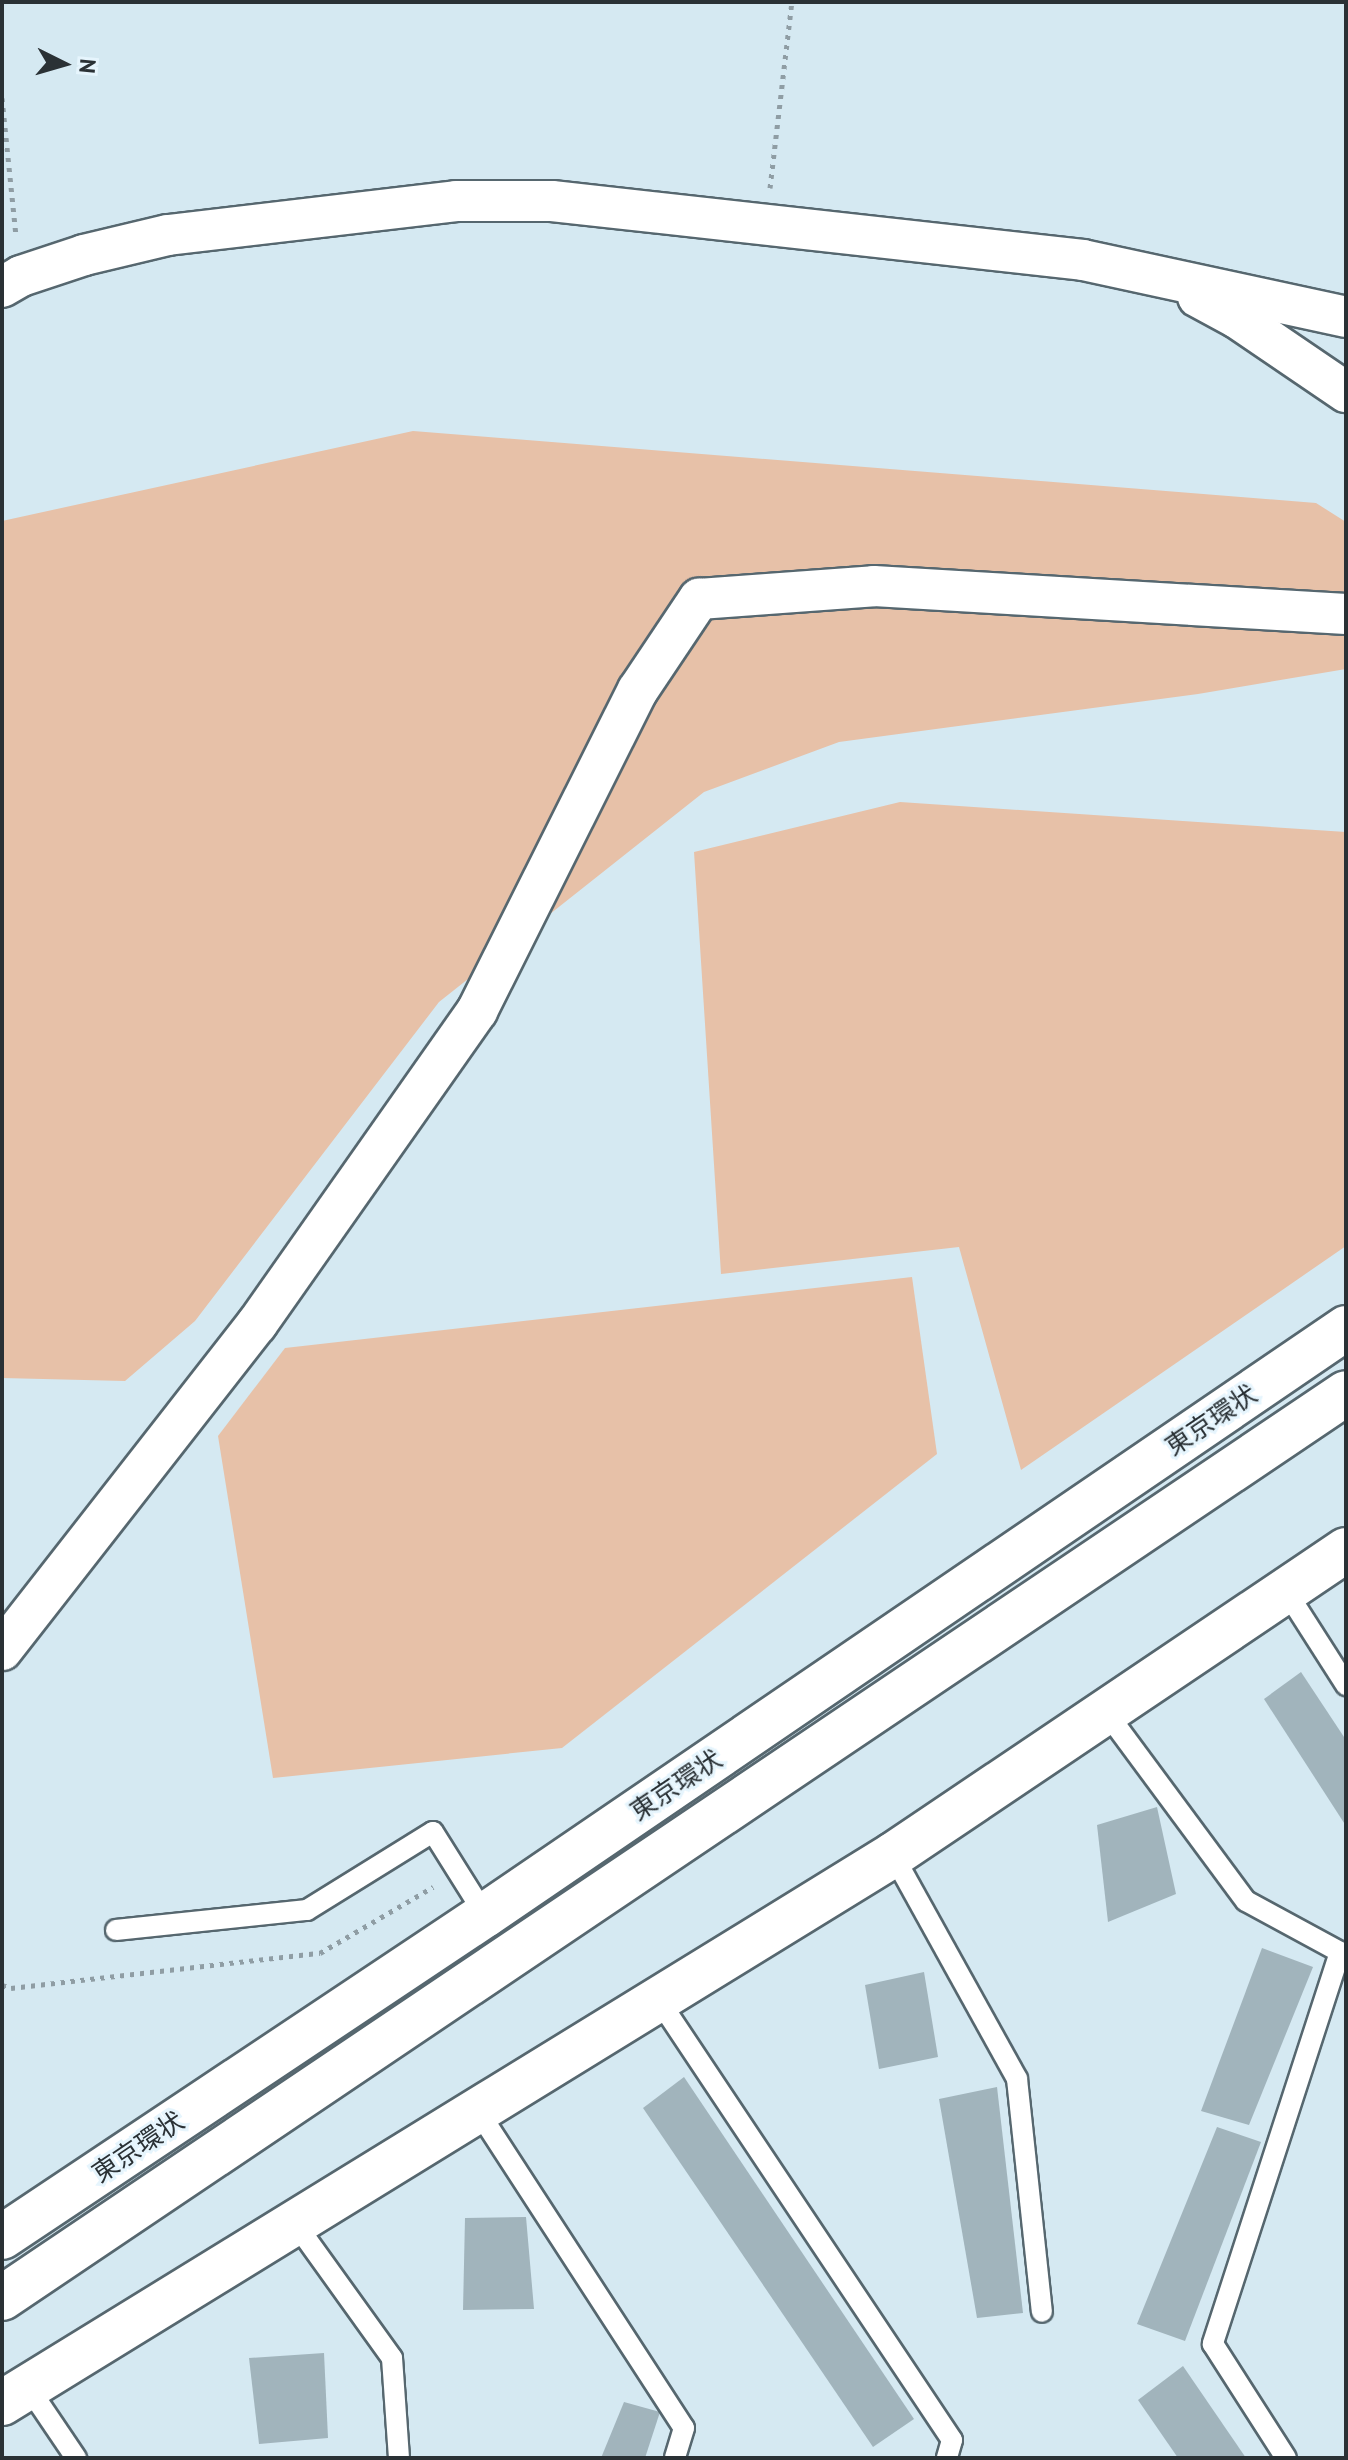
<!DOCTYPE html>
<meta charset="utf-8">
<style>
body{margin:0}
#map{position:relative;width:1348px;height:2460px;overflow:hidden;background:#d5e9f2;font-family:"PT Sans","Noto Sans JP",sans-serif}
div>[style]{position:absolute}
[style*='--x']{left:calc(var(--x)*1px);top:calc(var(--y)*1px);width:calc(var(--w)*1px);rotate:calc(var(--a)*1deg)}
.green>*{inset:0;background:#e7c1a8}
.building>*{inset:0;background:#a1b4bc}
.path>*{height:5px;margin-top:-2.5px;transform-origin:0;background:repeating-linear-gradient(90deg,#8f9da4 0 4px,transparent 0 10px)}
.roads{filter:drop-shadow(2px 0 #56676f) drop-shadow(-2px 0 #56676f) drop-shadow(0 2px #56676f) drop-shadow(0 -2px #56676f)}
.service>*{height:20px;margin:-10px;padding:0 10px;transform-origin:10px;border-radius:10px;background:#fff}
.minor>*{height:40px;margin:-20px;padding:0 20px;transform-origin:20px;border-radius:20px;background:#fff}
.tertiary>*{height:44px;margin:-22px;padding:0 22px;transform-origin:22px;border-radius:22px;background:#fff}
.trunk>*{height:44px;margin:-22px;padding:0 22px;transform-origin:22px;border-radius:22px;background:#fff}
span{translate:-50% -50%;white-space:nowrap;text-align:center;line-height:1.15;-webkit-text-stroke:6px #e6f5fd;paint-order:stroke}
.street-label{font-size:26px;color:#2a3135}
.frame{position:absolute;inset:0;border:4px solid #2a3135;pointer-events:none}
.north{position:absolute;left:24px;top:24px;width:80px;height:80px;-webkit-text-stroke:6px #e6f5fd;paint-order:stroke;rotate:95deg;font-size:22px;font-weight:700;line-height:32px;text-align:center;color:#2a3135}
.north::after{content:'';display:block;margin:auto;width:28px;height:36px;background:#2a3135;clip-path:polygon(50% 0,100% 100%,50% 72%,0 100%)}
</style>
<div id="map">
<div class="green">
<div style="clip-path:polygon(413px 431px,1316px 503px,1346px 522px,1346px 669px,1198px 694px,839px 742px,704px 792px,439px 1002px,195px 1321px,125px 1381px,2px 1378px,2px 521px)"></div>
<div style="clip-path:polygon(900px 802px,1346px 832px,1346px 1246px,1021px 1470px,959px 1247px,721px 1274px,694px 852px)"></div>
<div style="clip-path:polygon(912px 1277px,937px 1454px,562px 1748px,273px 1778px,218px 1436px,285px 1348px)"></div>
</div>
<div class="building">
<div style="clip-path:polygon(1301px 1672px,1346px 1740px,1346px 1826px,1264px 1699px)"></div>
<div style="clip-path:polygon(1157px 1807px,1176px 1894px,1108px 1922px,1097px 1825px)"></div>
<div style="clip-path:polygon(1262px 1948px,1313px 1967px,1249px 2125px,1201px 2111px)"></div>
<div style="clip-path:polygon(924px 1972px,938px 2057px,879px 2069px,865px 1985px)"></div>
<div style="clip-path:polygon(684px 2077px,914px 2419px,873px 2447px,643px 2108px)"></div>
<div style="clip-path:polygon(997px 2087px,1023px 2313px,977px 2318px,939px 2099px)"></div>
<div style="clip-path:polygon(1217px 2127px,1261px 2142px,1185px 2341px,1137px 2324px)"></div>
<div style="clip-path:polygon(526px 2217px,534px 2309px,463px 2310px,465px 2218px)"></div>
<div style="clip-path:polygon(324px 2353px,328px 2438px,259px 2444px,249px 2358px)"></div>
<div style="clip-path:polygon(1183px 2366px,1246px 2458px,1178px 2458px,1138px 2400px)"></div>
<div style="clip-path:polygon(624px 2402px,660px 2412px,645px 2458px,601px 2458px)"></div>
</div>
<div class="path">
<div style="--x:2;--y:98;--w:139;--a:84.2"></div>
<div style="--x:770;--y:188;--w:187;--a:-83.3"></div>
<div style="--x:2;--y:1985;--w:9;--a:18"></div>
<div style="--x:11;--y:1988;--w:311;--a:-6.5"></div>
<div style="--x:320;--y:1953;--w:131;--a:-30.3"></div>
</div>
<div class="roads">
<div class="service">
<div style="--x:1286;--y:1591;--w:112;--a:57.4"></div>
<div style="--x:1106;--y:1712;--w:235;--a:53.5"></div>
<div style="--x:1246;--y:1901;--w:107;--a:28.5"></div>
<div style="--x:1340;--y:1952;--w:412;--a:108"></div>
<div style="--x:1213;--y:2344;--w:135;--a:57.4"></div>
<div style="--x:893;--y:1855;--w:256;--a:61"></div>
<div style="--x:1017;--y:2079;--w:234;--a:83.9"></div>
<div style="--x:116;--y:1930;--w:192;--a:-6"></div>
<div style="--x:307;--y:1910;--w:148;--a:-31.8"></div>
<div style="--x:433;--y:1832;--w:98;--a:57.9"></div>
<div style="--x:658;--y:1999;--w:530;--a:56.31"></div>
<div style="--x:952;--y:2440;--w:19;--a:106"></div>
<div style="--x:478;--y:2111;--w:378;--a:57"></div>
<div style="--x:684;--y:2428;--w:31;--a:107"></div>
<div style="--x:295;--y:2223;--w:166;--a:54.3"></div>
<div style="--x:392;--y:2358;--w:100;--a:86"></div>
<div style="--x:28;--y:2387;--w:86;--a:55.9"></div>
</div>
<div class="minor">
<div style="--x:2;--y:287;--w:22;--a:-30"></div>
<div style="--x:21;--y:276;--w:66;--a:-18.4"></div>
<div style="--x:84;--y:255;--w:86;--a:-13.4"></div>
<div style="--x:168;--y:235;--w:290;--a:-6.7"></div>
<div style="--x:456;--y:201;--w:96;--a:0"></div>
<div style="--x:552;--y:201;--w:534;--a:6.34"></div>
<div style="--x:1083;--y:260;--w:269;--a:12.2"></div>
<div style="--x:1198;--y:297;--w:44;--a:28.3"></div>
<div style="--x:1237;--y:318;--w:132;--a:34.2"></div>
<div style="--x:2;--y:1650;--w:414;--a:-52"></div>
<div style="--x:257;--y:1324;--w:383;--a:-54.9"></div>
<div style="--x:477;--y:1011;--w:359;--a:-63.4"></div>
<div style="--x:638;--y:690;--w:110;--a:-56.2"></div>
<div style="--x:699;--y:599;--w:175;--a:-4.2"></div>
<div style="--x:874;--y:586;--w:473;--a:3.4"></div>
</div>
<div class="tertiary">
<div style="--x:2;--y:2403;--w:1046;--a:-31.59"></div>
<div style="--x:893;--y:1855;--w:546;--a:-33.95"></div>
</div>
<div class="trunk">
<div style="--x:2;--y:2237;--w:580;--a:-33.69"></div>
<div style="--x:485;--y:1915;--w:1042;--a:-34.28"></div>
<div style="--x:2;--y:2298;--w:1620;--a:-33.95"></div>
</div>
</div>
<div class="street-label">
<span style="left:1211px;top:1420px;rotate:-34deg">東京環状</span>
<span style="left:676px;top:1785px;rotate:-34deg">東京環状</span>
<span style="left:138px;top:2147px;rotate:-34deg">東京環状</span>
</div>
<div class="frame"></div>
<div class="north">N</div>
</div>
